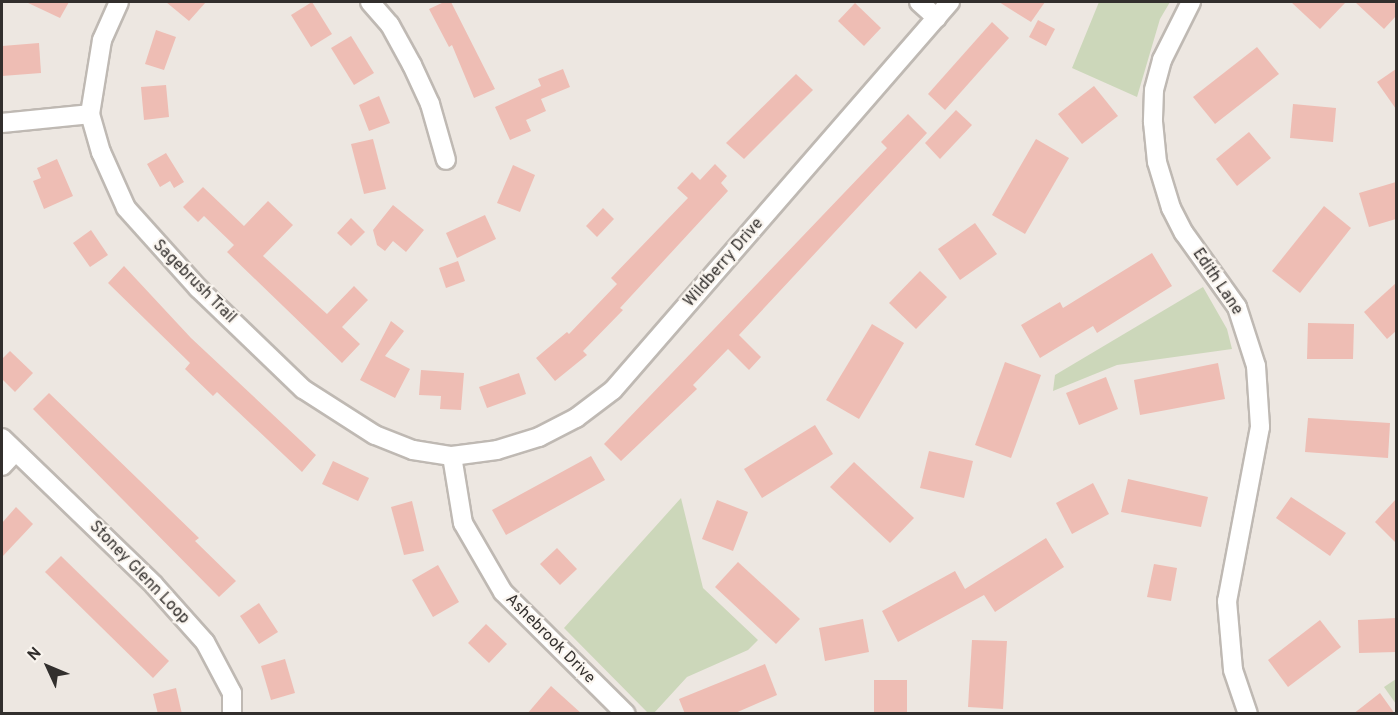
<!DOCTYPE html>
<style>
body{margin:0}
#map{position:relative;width:1398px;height:715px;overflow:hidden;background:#ede7e1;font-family:Overpass,sans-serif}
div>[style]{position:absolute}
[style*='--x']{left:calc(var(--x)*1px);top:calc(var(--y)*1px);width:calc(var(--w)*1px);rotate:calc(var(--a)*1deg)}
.green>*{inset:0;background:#ccd7ba}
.building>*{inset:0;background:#eebdb4}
.roads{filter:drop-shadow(2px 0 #bfb9b3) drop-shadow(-2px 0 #bfb9b3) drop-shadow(0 2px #bfb9b3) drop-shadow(0 -2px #bfb9b3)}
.street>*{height:18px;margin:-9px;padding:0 9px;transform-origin:9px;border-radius:9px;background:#fff}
span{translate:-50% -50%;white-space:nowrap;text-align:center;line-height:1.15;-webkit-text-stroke:4.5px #faf5ef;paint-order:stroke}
.street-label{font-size:16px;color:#322f2d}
.frame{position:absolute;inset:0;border:3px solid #322f2d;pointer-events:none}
.north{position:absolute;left:18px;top:637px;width:60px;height:60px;-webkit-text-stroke:4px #faf5ef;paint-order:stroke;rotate:314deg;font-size:16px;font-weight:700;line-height:24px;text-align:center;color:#322f2d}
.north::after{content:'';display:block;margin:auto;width:21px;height:27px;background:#322f2d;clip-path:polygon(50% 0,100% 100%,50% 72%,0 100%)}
</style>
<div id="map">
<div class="green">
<div style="clip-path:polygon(1099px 2px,1170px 2px,1160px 19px,1137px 97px,1072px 68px)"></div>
<div style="clip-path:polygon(1203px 287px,1227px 329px,1232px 349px,1117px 365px,1053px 391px,1055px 375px)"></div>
<div style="clip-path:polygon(681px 498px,703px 588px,758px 640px,748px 650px,687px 677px,654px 713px,648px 713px,564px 628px)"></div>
<div style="clip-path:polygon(1396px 679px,1396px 704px,1384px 687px)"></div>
</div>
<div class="building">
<div style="clip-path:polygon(26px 2px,69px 2px,60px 18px)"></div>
<div style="clip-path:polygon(166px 2px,206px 2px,189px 21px)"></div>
<div style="clip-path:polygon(312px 2px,332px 34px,311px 47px,291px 15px)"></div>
<div style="clip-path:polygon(444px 2px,451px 2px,495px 89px,474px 98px,452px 45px,449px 47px,429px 9px)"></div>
<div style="clip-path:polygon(999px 2px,1045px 2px,1031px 22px)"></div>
<div style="clip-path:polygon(1291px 2px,1346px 2px,1320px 29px)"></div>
<div style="clip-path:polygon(1355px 2px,1396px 2px,1396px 16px,1384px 29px)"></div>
<div style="clip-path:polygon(855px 3px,881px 28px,864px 46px,838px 21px)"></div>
<div style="clip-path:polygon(1038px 20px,1055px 29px,1046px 46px,1029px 37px)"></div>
<div style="clip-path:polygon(992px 22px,1009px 38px,945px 110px,928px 94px)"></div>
<div style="clip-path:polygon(156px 30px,176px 37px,164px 70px,145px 64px)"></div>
<div style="clip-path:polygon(351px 36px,374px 73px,354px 85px,331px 48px)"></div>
<div style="clip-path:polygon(39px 43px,41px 73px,2px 76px,2px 46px)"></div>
<div style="clip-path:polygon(1257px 47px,1279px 74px,1215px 124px,1193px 97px)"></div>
<div style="clip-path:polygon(563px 69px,570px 87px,541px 99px,546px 111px,526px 120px,531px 131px,510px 140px,495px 107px,541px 86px,538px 79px)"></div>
<div style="clip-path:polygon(1396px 69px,1396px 109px,1377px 82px)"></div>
<div style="clip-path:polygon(796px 74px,813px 90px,744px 159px,726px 143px)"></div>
<div style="clip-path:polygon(166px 85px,169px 117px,144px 120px,141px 87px)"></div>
<div style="clip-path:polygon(1094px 86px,1118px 116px,1082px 144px,1058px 114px)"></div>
<div style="clip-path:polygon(379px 96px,390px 123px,369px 131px,359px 105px)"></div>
<div style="clip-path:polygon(1293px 104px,1336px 108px,1333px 142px,1290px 138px)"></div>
<div style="clip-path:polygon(956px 110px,972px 125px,940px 159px,925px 143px)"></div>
<div style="clip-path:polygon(908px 114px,927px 133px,739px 335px,761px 357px,749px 370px,728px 349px,693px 385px,697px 389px,621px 461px,604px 444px,887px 148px,881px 142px)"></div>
<div style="clip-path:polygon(1249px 132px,1271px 158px,1237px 186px,1216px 159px)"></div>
<div style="clip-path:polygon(373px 139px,386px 189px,364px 194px,351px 144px)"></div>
<div style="clip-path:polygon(1036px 139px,1069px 158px,1025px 234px,992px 215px)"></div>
<div style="clip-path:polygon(166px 153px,184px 182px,174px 188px,170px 181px,160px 187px,147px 164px)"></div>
<div style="clip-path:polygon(57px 159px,73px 196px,44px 209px,33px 181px,41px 178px,37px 168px)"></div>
<div style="clip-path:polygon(715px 164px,727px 176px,721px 183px,728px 191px,620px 308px,623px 310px,583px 351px,587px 355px,555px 381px,536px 358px,567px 332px,569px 334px,617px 284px,611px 278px,688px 198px,677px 188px,692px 172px,700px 180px)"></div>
<div style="clip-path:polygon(513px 165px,535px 175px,520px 212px,497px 203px)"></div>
<div style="clip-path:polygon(1396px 182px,1396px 219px,1369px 227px,1359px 193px)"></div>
<div style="clip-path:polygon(203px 187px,244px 226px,268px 201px,293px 225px,263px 256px,327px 314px,354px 286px,368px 300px,342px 327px,360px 344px,342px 363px,227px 252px,234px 245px,204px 216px,198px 222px,183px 207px)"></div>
<div style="clip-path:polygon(393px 205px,424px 230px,406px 252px,393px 241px,385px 251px,377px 245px,373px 230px)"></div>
<div style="clip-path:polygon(1324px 206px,1351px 228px,1300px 293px,1272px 271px)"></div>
<div style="clip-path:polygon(603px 208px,614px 219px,597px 237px,586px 226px)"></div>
<div style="clip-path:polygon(485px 215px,496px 239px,457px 258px,446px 233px)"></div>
<div style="clip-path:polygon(351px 218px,365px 232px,351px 246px,337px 233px)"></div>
<div style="clip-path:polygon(975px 223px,997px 254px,960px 280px,938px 249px)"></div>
<div style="clip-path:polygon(91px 230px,108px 255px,90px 267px,73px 243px)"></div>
<div style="clip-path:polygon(1152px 253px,1172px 286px,1097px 333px,1093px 326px,1040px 358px,1021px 325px,1060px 302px,1063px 308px)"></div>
<div style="clip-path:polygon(458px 261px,465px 281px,446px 288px,439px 268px)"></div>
<div style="clip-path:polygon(124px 266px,191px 338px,316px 455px,302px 472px,217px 392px,213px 396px,185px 369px,190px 363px,108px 283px)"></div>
<div style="clip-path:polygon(920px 271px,947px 297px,916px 329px,889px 303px)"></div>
<div style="clip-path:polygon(1396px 283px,1396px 331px,1387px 339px,1364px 312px)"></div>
<div style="clip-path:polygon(391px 321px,404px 331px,385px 356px,410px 369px,395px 398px,360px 380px)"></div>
<div style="clip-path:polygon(1308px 323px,1354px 324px,1353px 359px,1307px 359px)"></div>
<div style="clip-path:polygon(872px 324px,904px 343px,859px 419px,826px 400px)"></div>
<div style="clip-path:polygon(10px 351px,33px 373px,15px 392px,2px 379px,2px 359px)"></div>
<div style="clip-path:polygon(1005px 362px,1041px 375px,1011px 458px,975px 445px)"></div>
<div style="clip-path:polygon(1218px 363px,1225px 399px,1140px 415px,1134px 380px)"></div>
<div style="clip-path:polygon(421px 370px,464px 373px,461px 410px,440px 409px,441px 396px,419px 395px)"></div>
<div style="clip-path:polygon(519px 373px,526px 394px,487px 408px,479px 387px)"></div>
<div style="clip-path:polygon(1106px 377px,1118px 409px,1079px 425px,1066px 393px)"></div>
<div style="clip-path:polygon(49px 393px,199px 538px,195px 541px,236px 581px,219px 597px,33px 409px)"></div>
<div style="clip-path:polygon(1308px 418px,1390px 423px,1388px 458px,1305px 452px)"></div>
<div style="clip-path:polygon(815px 425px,833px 454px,762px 498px,744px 469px)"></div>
<div style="clip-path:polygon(929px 451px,973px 461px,964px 498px,920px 488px)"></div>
<div style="clip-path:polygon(591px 456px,605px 480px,506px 535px,492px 510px)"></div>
<div style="clip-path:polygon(333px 461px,369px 478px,358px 501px,322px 484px)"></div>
<div style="clip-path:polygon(854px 462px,914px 518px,890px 543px,830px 487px)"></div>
<div style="clip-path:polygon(1128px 479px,1208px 497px,1201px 527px,1121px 512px)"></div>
<div style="clip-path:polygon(1093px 483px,1109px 514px,1072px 534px,1056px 503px)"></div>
<div style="clip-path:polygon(1291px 497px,1346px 533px,1330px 556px,1276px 518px)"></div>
<div style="clip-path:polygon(1396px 499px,1396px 543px,1375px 522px)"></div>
<div style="clip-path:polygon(717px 500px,748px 512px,733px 551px,702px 539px)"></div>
<div style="clip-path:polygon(412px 501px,424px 551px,404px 555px,391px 507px)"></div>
<div style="clip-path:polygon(16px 507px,33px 524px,2px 557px,2px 523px)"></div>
<div style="clip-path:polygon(1046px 538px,1064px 567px,995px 612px,984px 595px,898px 642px,882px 611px,955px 571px,965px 589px)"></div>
<div style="clip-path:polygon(557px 548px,577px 569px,560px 585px,540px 564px)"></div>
<div style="clip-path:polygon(61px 556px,169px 661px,153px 678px,45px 572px)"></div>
<div style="clip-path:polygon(738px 562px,800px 619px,776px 644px,715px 587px)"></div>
<div style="clip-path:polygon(1154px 564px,1177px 568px,1171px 601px,1147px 597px)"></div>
<div style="clip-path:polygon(438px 565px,459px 602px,433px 617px,412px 580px)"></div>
<div style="clip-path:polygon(259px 603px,278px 632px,259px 644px,240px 616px)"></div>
<div style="clip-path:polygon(1396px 618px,1396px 652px,1359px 653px,1358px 620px)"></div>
<div style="clip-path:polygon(863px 619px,869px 652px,825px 661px,819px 628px)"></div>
<div style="clip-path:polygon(1320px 620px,1341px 647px,1288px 687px,1268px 660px)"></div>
<div style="clip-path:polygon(486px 624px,507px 644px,489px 663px,468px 643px)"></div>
<div style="clip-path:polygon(972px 640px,1007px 641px,1003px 709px,968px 707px)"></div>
<div style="clip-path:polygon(285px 659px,295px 693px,271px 700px,261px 666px)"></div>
<div style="clip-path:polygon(765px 664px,777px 695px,733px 714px,685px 714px,679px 699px)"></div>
<div style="clip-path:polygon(874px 680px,907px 680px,907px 714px,874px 714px)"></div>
<div style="clip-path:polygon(551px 686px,582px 714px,527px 714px)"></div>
<div style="clip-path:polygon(176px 688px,182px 714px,158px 714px,153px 694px)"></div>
<div style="clip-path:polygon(1380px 693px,1395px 714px,1353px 714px)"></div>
</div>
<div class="roads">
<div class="street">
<div style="--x:119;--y:2;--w:42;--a:114.1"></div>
<div style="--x:102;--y:40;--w:75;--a:99.2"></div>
<div style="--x:90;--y:114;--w:40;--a:74"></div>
<div style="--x:101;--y:152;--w:61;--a:65.9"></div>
<div style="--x:126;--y:208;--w:108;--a:48"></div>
<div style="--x:198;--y:288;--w:146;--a:43.9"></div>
<div style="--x:303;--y:389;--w:85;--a:32.6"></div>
<div style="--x:375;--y:435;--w:41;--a:21.5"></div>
<div style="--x:413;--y:450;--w:39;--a:9"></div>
<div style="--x:452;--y:456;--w:45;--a:-7.6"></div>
<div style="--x:497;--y:450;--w:44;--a:-17.2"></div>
<div style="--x:539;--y:437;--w:42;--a:-27.2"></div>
<div style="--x:576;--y:418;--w:46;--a:-37.1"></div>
<div style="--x:613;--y:390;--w:514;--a:-49.02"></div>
<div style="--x:370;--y:2;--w:30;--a:49"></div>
<div style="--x:390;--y:25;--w:46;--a:61.2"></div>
<div style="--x:412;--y:65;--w:43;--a:65.2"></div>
<div style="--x:430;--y:104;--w:58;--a:74.1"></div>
<div style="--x:919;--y:2;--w:24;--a:42"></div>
<div style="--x:1191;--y:2;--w:65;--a:116.6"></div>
<div style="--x:1162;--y:60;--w:31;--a:105"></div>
<div style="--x:1154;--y:90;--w:32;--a:92"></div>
<div style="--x:1153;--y:122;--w:40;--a:84.3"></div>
<div style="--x:1157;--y:162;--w:48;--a:73.1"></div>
<div style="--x:1171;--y:208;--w:28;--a:63"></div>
<div style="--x:1184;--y:233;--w:91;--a:54.4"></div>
<div style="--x:1237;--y:307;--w:62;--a:72.1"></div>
<div style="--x:1256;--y:366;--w:61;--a:86.2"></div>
<div style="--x:1260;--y:427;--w:177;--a:100.7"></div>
<div style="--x:1227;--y:601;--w:69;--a:85"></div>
<div style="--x:1233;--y:670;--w:46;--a:71.2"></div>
<div style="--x:2;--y:123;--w:88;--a:-5.8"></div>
<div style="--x:2;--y:438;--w:211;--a:44"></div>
<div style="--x:154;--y:585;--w:76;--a:48.2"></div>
<div style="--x:205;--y:642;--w:58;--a:62.1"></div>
<div style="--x:232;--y:693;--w:21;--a:90"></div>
<div style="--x:452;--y:456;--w:68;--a:80.7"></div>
<div style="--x:463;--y:523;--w:80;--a:59.9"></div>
<div style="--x:503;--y:592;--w:173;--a:44.8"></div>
<div style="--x:2;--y:466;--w:19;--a:-47"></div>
</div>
</div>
<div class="street-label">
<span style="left:724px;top:263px;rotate:-49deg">Wildberry Drive</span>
<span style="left:194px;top:282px;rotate:45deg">Sagebrush Trail</span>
<span style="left:1217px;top:282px;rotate:56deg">Edith Lane</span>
<span style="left:139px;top:573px;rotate:46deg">Stoney Glenn Loop</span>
<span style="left:550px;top:639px;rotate:45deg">Ashebrook Drive</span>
</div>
<div class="frame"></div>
<div class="north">N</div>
</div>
